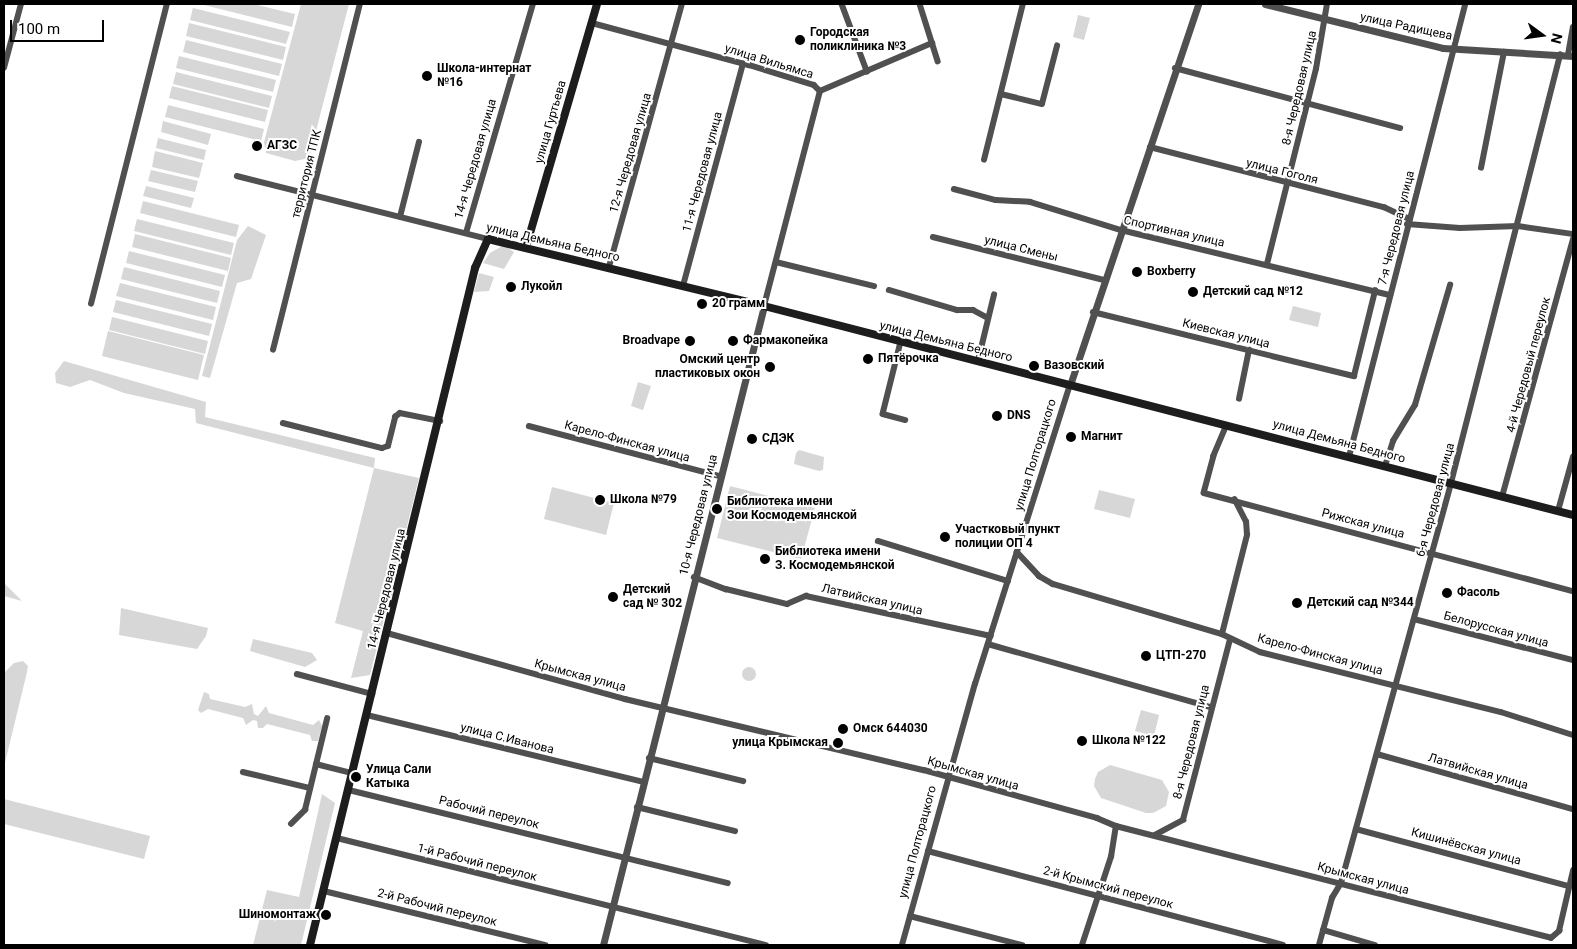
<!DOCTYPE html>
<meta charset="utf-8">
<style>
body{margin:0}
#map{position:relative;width:1577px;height:949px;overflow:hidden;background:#fff;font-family:Roboto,sans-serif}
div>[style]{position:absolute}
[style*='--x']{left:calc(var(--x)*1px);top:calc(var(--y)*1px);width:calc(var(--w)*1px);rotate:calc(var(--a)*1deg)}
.green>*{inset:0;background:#d7d7d7}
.round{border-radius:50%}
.minor>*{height:5.5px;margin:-2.75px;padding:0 2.75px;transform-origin:2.75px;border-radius:2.75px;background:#505050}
.tertiary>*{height:7px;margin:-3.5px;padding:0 3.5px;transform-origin:3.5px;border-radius:3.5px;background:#505050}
.secondary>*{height:8px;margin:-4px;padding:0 4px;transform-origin:4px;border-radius:4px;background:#1d1d1d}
.dots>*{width:14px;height:14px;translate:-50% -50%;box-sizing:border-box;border:2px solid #fff;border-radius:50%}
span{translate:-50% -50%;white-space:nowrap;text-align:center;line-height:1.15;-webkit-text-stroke:4px #fff;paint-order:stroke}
.street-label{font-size:12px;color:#000}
.poi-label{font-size:12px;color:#000;font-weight:700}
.left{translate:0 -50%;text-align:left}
.right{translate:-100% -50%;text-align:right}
.frame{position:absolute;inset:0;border:5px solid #000;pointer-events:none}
.north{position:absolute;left:1517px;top:10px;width:50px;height:50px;-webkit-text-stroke:4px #fff;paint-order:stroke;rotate:104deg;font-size:14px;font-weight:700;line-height:20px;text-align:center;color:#000}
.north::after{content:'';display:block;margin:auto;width:18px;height:22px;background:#000;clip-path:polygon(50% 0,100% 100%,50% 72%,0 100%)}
.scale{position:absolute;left:10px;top:20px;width:94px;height:22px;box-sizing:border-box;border:2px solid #000;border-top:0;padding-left:6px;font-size:15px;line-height:18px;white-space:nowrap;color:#000;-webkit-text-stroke:4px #fff;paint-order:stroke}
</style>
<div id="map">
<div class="green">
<div style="clip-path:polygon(200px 4px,253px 4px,295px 14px,292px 27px)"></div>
<div style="clip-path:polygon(301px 4px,349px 4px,309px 158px,295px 161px,266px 153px,264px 142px)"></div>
<div style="clip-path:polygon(193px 8px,290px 32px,286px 44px,190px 20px)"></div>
<div style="clip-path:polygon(1078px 15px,1090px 18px,1084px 40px,1073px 37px)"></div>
<div style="clip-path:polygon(189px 23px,286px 47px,283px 60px,186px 36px)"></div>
<div style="clip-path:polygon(186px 40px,282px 64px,279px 76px,183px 52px)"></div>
<div style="clip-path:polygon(179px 56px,276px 80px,273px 92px,176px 68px)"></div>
<div style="clip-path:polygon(176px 72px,272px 96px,269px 108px,173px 84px)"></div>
<div style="clip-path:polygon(172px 86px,268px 110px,265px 122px,169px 98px)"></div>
<div style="clip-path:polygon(168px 105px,264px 129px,261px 141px,165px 117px)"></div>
<div style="clip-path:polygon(163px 121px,211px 134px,208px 145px,161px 132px)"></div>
<div style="clip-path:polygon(158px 138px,206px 150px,204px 160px,156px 148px)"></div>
<div style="clip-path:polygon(155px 151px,203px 163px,199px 178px,152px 167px)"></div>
<div style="clip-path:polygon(151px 170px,198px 181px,195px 192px,148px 181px)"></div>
<div style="clip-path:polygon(146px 186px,194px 198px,191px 208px,143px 196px)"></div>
<div style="clip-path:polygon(143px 201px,239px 225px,236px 237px,140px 213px)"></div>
<div style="clip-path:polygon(137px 219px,234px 243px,231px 255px,134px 231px)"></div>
<div style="clip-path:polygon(248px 226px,266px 235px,251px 279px,237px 283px,210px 378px,202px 376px,237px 240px)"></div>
<div style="clip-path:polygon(135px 234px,231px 258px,228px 271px,132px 247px)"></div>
<div style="clip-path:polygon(504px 245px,514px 252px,504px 269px,483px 263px,490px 253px)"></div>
<div style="clip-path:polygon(129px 251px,225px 275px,222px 287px,126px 263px)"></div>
<div style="clip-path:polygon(124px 267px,220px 291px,217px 303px,121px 279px)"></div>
<div style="clip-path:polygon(479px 273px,494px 277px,489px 291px,474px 292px)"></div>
<div style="clip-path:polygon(120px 283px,216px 307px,213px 320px,116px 296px)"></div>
<div style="clip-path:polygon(116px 300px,212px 324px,209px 336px,113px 312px)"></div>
<div style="clip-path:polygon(1293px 306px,1321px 313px,1318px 327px,1289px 320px)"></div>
<div style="clip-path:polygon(112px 317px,208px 341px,205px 354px,109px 330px)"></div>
<div style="clip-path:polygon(108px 331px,204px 355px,198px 380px,102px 356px)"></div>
<div style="clip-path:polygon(64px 361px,206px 402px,205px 417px,375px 458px,374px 468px,419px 478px,370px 675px,351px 678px,363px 631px,335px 623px,374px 468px,196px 423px,195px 409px,124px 393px,90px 380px,70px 387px,56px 383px,55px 373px)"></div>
<div style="clip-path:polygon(638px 382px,651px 386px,643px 410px,631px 406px)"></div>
<div style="clip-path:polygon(799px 450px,824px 457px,823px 470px,819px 471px,794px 464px,796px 453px)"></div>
<div style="clip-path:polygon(730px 486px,815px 508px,801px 559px,717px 538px)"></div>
<div style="clip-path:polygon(552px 487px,614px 503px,606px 535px,544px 519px)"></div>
<div style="clip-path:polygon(1099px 490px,1135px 499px,1130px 518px,1094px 509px)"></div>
<div style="clip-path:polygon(4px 583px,22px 601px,4px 596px)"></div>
<div style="clip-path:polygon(121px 608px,208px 628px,206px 636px,197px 649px,119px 635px)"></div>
<div style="clip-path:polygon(253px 639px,312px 653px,317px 660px,305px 667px,250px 651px)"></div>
<div style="clip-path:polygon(23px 661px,28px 666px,27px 672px,4px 767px,4px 673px,14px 663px)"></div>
<div class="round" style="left:742px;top:667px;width:14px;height:14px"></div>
<div style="clip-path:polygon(204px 692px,209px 694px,210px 699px,245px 707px,252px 704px,254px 714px,258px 716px,266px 706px,269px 713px,313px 725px,319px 720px,322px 726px,318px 741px,312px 741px,310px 735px,267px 724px,263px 728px,258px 728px,257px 721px,253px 720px,246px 725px,243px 718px,208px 709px,201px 713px,198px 710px)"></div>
<div style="clip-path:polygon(1141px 710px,1159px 715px,1154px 736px,1135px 731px)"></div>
<div style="clip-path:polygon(1110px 765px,1162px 780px,1169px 792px,1166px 806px,1153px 813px,1146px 813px,1101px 798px,1094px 786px,1095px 779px,1098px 772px)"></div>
<div style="clip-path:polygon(322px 794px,335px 803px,301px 945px,253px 945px,267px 890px,299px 897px)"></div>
<div style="clip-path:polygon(4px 799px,150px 836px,144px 859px,4px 824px)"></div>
</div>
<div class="minor">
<div style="--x:842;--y:4;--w:72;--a:69.5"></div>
<div style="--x:920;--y:4;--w:60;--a:72.5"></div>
<div style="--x:592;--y:23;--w:163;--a:15"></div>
<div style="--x:749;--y:65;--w:68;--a:17.1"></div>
<div style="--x:814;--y:85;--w:8;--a:45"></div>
<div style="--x:1568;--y:55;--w:28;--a:-80"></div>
<div style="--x:4;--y:68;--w:66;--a:-75.1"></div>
<div style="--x:1175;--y:68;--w:233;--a:14.9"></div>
<div style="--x:820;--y:91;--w:122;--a:-23.2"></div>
<div style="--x:1001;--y:94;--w:42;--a:13.7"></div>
<div style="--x:1042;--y:104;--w:60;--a:-75.5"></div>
<div style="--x:1150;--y:147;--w:242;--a:14.4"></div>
<div style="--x:1384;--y:207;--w:26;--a:25"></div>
<div style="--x:984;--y:160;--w:161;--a:-76"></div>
<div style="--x:1481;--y:168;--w:118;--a:-78.8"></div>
<div style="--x:237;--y:176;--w:259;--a:14.1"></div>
<div style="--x:954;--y:189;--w:43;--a:14.7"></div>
<div style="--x:996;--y:200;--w:34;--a:3"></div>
<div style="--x:1030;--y:202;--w:95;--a:17.1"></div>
<div style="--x:1121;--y:230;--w:277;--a:13.6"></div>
<div style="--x:400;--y:217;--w:77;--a:-75.8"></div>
<div style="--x:1407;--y:224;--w:53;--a:4.3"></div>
<div style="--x:1460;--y:228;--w:58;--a:-2"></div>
<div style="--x:1518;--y:226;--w:56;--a:8.3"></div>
<div style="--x:466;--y:233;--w:239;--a:-73.7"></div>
<div style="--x:933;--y:237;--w:176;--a:14.1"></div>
<div style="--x:776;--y:262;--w:101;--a:13.8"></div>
<div style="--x:1267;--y:264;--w:201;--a:-75.9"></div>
<div style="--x:1316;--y:69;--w:66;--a:-80.4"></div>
<div style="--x:609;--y:267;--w:273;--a:-74.5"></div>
<div style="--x:683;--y:286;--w:230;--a:-74.9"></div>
<div style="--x:889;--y:290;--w:71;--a:16.4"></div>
<div style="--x:957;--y:310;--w:16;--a:0"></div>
<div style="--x:973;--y:310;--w:17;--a:28"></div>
<div style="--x:91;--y:304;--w:309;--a:-75.8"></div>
<div style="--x:764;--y:306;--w:222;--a:-75.4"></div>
<div style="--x:1093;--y:312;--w:269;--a:13.8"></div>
<div style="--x:1354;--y:376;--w:88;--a:-76.1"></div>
<div style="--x:901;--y:342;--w:74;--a:104"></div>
<div style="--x:883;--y:414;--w:23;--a:15"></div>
<div style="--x:273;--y:350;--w:357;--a:-75.9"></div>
<div style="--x:978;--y:361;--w:68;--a:-76.4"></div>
<div style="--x:1239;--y:399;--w:50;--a:-78.5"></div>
<div style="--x:283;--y:423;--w:102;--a:14.2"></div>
<div style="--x:382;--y:448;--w:6;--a:-18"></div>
<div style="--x:388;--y:446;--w:30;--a:-76"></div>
<div style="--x:395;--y:417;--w:6;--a:-39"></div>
<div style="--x:400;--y:413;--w:41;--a:11.3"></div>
<div style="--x:1227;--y:425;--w:34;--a:113"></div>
<div style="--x:1214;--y:456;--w:38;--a:105"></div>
<div style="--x:1204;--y:493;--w:382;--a:14.9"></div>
<div style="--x:529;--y:426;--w:197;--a:14.7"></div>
<div style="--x:1349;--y:457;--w:468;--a:-75.6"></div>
<div style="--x:1385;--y:466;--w:26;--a:-72"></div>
<div style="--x:1393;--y:441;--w:42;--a:-58.6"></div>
<div style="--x:1415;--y:405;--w:125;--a:-73.7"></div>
<div style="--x:1502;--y:497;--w:268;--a:-74.6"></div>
<div style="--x:1558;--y:511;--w:56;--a:-74.5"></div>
<div style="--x:878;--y:541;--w:136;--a:17.1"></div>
<div style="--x:1017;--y:552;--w:33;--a:47"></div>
<div style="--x:1039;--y:576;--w:16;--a:30"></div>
<div style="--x:1053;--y:584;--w:176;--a:16.5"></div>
<div style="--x:1222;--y:634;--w:42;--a:25.3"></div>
<div style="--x:1260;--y:652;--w:248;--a:14"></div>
<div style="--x:1501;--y:712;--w:76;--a:17.7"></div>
<div style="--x:694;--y:577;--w:34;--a:21"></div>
<div style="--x:726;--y:589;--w:63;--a:13.8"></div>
<div style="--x:787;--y:604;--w:21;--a:-23"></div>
<div style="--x:806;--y:596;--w:189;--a:12.2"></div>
<div style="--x:1414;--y:619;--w:164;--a:14.5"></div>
<div style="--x:387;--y:633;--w:247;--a:15.5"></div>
<div style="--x:625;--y:699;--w:307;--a:13.4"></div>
<div style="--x:924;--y:770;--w:180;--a:15.5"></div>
<div style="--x:1097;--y:818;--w:21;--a:23"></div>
<div style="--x:1116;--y:826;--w:449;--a:14.4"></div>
<div style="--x:1551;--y:938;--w:11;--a:-41"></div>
<div style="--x:1559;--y:931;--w:62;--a:-76.9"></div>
<div style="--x:1222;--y:634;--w:102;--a:-75.8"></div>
<div style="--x:1247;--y:535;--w:13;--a:-94"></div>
<div style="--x:1246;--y:522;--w:25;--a:-117"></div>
<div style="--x:988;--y:644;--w:232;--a:15.8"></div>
<div style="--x:297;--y:674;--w:78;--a:14.9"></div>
<div style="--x:367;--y:715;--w:284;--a:13.6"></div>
<div style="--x:1377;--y:754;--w:204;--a:15.7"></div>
<div style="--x:649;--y:758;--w:97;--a:13.7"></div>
<div style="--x:316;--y:764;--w:38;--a:14"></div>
<div style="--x:243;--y:772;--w:69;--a:13.4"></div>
<div style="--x:349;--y:790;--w:390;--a:13.8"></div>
<div style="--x:637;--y:807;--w:101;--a:13.8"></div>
<div style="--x:291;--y:824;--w:20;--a:-45"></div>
<div style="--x:305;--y:810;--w:94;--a:-76.4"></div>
<div style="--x:1356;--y:829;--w:220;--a:15"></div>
<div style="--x:1155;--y:835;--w:32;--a:-28"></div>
<div style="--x:1183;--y:820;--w:187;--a:-75.4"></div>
<div style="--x:337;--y:838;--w:442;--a:14"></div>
<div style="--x:928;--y:851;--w:367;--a:14.8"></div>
<div style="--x:324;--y:891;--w:228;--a:13.7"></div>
<div style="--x:910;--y:916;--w:116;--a:14.5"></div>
<div style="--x:1323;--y:930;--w:54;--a:16.1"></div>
<div style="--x:902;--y:945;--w:271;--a:-74.4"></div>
<div style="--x:975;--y:684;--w:314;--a:-72.4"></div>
<div style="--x:1082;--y:945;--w:93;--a:-71.8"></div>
<div style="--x:1111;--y:857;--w:31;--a:-81"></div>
<div style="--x:1319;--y:945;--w:49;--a:-74.5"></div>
<div style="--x:1332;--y:898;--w:17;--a:-59"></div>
<div style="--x:1341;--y:883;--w:415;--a:-74.6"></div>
<div style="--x:1451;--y:483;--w:442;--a:-75.7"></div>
</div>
<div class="tertiary">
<div style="--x:1265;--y:4;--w:183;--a:13.9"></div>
<div style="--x:1443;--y:48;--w:130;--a:3.5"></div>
<div style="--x:1070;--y:385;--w:402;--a:-71.4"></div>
<div style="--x:603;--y:945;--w:659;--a:-75.86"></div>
</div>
<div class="secondary">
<div style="--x:526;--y:247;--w:253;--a:-73.7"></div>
<div style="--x:310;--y:945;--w:697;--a:-76.3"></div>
<div style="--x:475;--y:268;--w:32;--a:-66"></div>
<div style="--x:488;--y:239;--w:284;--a:13.6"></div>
<div style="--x:764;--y:306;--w:836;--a:14.49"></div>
</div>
<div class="dots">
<div style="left:800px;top:40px;background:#000"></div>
<div style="left:427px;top:76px;background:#000"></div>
<div style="left:257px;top:146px;background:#000"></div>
<div style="left:1137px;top:272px;background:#000"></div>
<div style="left:511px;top:287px;background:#000"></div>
<div style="left:1193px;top:292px;background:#000"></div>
<div style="left:702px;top:304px;background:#000"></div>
<div style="left:690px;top:341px;background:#000"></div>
<div style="left:733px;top:341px;background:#000"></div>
<div style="left:868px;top:359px;background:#000"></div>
<div style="left:1034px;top:366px;background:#000"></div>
<div style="left:770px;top:367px;background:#000"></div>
<div style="left:997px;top:416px;background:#000"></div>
<div style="left:1071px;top:437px;background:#000"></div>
<div style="left:752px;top:439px;background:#000"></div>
<div style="left:600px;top:500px;background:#000"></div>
<div style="left:717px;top:509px;background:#000"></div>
<div style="left:945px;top:537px;background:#000"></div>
<div style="left:765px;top:559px;background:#000"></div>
<div style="left:1447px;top:593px;background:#000"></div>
<div style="left:613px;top:597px;background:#000"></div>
<div style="left:1297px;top:603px;background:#000"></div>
<div style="left:1146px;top:656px;background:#000"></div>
<div style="left:843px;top:729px;background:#000"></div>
<div style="left:1082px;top:741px;background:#000"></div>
<div style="left:838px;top:743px;background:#000"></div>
<div style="left:356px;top:777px;background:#000"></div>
<div style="left:326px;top:915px;background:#000"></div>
</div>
<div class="street-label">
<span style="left:1406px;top:27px;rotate:12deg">улица Радищева</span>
<span style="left:769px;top:62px;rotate:17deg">улица Вильямса</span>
<span style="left:1300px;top:88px;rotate:-77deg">8-я Чередовая улица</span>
<span style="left:551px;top:122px;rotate:-74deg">улица Гуртьева</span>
<span style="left:631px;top:153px;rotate:-74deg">12-я Чередовая улица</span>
<span style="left:476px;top:159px;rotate:-74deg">14-я Чередовая улица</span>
<span style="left:703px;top:172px;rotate:-75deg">11-я Чередовая улица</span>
<span style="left:1282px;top:172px;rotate:14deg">улица Гоголя</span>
<span style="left:307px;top:174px;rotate:-76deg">территория ТПК</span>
<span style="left:1397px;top:228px;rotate:-76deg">7-я Чередовая улица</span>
<span style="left:1174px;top:232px;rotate:13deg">Спортивная улица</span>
<span style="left:553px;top:243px;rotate:13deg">улица Демьяна Бедного</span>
<span style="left:1021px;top:249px;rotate:14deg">улица Смены</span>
<span style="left:1226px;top:334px;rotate:14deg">Киевская улица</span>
<span style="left:946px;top:342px;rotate:14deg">улица Демьяна Бедного</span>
<span style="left:1529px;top:365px;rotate:-75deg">4-й Чередовый переулок</span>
<span style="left:627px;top:442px;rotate:15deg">Карело-Финская улица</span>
<span style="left:1339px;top:442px;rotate:15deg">улица Демьяна Бедного</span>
<span style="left:1036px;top:455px;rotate:-73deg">улица Полторацкого</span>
<span style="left:1436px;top:500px;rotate:-75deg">6-я Чередовая улица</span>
<span style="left:699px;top:515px;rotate:-76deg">10-я Чередовая улица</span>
<span style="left:1363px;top:524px;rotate:15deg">Рижская улица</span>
<span style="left:387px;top:589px;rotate:-76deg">14-я Чередовая улица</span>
<span style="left:872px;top:600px;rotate:13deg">Латвийская улица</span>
<span style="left:1496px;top:630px;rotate:15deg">Белорусская улица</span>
<span style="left:1320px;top:655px;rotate:15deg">Карело-Финская улица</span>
<span style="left:580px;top:676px;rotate:15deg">Крымская улица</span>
<span style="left:507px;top:739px;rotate:14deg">улица С.Иванова</span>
<span style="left:1192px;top:742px;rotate:-76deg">8-я Чередовая улица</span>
<span style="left:1478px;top:772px;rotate:16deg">Латвийская улица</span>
<span style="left:973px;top:774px;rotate:16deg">Крымская улица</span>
<span style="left:489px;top:813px;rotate:14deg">Рабочий переулок</span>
<span style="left:918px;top:842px;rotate:-75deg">улица Полторацкого</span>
<span style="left:1466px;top:847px;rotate:15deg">Кишинёвская улица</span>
<span style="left:477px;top:863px;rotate:14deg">1-й Рабочий переулок</span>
<span style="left:1363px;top:879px;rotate:15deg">Крымская улица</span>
<span style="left:1108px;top:888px;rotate:15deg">2-й Крымский переулок</span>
<span style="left:437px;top:908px;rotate:14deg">2-й Рабочий переулок</span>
</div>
<div class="poi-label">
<span class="left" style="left:810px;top:40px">Городская<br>поликлиника №3</span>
<span class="left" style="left:437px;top:76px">Школа-интернат<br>№16</span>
<span class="left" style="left:267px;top:146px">АГЗС</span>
<span class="left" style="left:1147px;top:272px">Boxberry</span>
<span class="left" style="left:521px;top:287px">Лукойл</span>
<span class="left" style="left:1203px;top:292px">Детский сад №12</span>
<span class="left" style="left:712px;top:304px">20 грамм</span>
<span class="right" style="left:680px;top:341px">Broadvape</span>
<span class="left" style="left:743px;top:341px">Фармакопейка</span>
<span class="left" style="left:878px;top:359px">Пятёрочка</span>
<span class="right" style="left:760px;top:367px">Омский центр<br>пластиковых окон</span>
<span class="left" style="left:1044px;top:366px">Вазовский</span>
<span class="left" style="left:1007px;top:416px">DNS</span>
<span class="left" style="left:1081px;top:437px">Магнит</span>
<span class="left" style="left:762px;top:439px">СДЭК</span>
<span class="left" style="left:610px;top:500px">Школа №79</span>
<span class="left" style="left:727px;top:509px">Библиотека имени<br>Зои Космодемьянской</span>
<span class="left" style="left:955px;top:537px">Участковый пункт<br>полиции ОП 4</span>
<span class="left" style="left:775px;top:559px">Библиотека имени<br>З. Космодемьянской</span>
<span class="left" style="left:623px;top:597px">Детский<br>сад № 302</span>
<span class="left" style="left:1457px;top:593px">Фасоль</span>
<span class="left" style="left:1307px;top:603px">Детский сад №344</span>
<span class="left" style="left:1156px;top:656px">ЦТП-270</span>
<span class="left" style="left:853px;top:729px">Омск 644030</span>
<span class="left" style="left:1092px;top:741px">Школа №122</span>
<span class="right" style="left:828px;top:743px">улица Крымская</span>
<span class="left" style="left:366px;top:777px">Улица Сали<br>Катыка</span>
<span class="right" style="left:316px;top:915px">Шиномонтаж</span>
</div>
<div class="frame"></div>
<div class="north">N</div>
<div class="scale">100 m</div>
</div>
